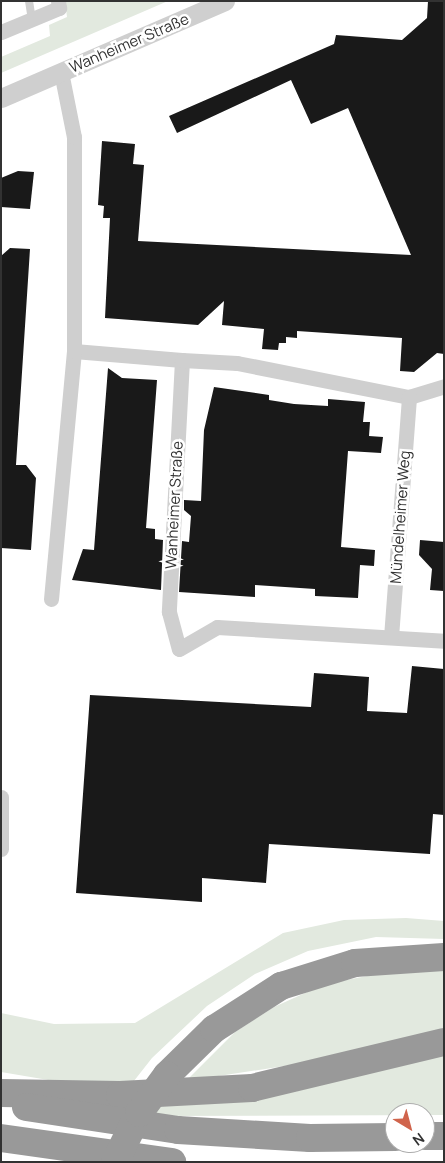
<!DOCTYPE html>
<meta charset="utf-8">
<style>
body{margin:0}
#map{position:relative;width:445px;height:1163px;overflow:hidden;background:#fff;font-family:Manrope,sans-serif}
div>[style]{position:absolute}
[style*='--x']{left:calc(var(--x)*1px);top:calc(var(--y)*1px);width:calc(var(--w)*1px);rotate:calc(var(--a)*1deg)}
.green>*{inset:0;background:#e2e9df}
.building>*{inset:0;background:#191919}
.service>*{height:8px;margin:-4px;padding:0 4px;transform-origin:4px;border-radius:4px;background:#cfcfcf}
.minor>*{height:15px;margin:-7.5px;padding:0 7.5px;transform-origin:7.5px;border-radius:7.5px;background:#cfcfcf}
.tertiary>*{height:19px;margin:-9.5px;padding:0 9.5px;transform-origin:9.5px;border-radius:9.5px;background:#cfcfcf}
.motorway>*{height:28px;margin:-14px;padding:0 14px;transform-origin:14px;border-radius:14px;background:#999}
.motorway-bridge>*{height:28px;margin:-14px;padding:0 14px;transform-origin:14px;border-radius:14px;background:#999}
span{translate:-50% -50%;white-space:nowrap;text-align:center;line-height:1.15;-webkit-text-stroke:5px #fff;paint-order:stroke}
.street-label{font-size:15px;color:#323232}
.frame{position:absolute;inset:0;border:2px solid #323232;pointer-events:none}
.north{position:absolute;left:385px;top:1103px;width:50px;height:50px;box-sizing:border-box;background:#fff;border:1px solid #adadad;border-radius:50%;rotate:143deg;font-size:14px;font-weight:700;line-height:20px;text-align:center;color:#323232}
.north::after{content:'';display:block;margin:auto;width:18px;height:22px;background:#d0644c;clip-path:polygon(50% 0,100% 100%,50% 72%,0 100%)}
</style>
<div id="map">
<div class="green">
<div style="clip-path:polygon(65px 1px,168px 1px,1px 73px,1px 57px,50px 36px,49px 25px,67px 17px)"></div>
<div style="clip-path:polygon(406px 918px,444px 921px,444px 939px,376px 937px,308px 951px,255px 974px,207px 1006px,152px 1058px,130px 1086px,78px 1085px,1px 1072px,1px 1013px,54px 1024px,135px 1023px,283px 933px,344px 920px)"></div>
<div style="clip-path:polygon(444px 970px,444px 1034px,291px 1065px,186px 1081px,235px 1032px,274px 1007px,325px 984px,383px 973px)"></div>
<div style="clip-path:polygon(444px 1053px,444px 1115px,153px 1116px,163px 1103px)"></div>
</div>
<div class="building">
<div style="clip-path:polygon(428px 1px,444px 2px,444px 354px,437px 353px,414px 372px,400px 371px,402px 338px,297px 331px,297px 338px,286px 337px,286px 343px,279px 343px,278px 350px,262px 349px,264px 329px,222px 325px,224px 301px,198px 325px,105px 318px,110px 218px,103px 218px,104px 206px,98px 205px,102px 141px,135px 144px,133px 164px,144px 165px,138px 241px,411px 255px,348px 108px,311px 124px,291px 80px,177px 133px,169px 116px,334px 44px,336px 35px,402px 40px,427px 18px)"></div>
<div style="clip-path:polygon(18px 171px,34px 172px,30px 209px,1px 207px,1px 178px)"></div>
<div style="clip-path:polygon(10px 248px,30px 249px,16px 465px,26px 465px,36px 478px,31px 550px,1px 548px,1px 256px)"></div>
<div style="clip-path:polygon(108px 368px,122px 378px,157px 380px,146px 528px,155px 529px,155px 539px,163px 540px,161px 590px,72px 580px,83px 549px,94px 550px)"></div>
<div style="clip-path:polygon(214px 387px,269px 395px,269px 400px,294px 404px,328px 406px,328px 399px,365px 402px,363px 422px,370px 422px,369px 436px,383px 437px,381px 453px,348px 451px,341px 547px,375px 550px,374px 566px,360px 565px,358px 598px,315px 596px,315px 589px,255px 585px,255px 597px,179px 592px,182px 541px,189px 542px,191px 516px,184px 510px,184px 500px,201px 501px,204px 430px)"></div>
<div style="clip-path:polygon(420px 540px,444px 542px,444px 591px,430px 590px,432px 569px,419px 555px)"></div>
<div style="clip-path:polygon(412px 666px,444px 669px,444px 815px,433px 814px,430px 854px,269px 844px,266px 883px,202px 878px,202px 902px,76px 893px,90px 695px,311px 707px,314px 673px,369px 677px,367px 711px,407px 713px)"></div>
</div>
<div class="service">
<div style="--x:29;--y:1;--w:18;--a:81"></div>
</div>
<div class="minor">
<div style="--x:1;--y:32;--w:63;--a:-22.5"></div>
<div style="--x:59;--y:8;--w:7;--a:-98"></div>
<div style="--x:74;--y:351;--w:108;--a:4.8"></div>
<div style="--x:182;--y:360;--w:252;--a:93"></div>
<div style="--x:169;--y:612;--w:38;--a:75"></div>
<div style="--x:179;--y:649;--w:44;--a:-30.1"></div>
<div style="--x:217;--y:627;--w:227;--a:3.5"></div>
<div style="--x:182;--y:360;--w:55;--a:3.1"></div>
<div style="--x:237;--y:363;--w:175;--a:11.2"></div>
<div style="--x:409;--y:397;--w:37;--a:-17"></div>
<div style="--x:51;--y:599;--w:249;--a:-84.7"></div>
<div style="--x:74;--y:351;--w:214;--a:-90"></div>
<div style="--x:74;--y:137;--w:66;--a:-101.3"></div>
<div style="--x:391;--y:637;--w:241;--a:-85.7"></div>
<div style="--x:1;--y:797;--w:52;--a:90"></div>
</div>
<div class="tertiary">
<div style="--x:1;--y:98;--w:244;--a:-23.4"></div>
</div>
<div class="motorway">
<div style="--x:167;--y:1075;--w:66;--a:-44.4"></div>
<div style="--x:214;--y:1029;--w:80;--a:-32.7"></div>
<div style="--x:281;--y:986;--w:77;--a:-17.3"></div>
<div style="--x:355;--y:963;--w:89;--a:-3.9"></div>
<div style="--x:1;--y:1093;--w:119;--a:1"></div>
<div style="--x:120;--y:1095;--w:132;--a:-3"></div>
<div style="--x:252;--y:1088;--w:197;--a:-13.5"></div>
<div style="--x:26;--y:1107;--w:154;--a:8.6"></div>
<div style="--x:178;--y:1130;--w:132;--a:3.5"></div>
<div style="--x:310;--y:1138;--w:85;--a:-0.7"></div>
<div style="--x:425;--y:1136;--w:19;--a:0"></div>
<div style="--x:1;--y:1138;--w:173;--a:8"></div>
</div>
<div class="motorway-bridge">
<div style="--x:115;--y:1162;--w:55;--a:-63.9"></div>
<div style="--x:139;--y:1113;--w:47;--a:-53.6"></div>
</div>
<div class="street-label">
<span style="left:129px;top:43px;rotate:-23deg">Wanheimer Straße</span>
<span style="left:174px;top:505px;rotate:-87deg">Wanheimer Straße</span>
<span style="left:400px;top:517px;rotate:-86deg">Mündelheimer Weg</span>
</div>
<div class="frame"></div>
<div class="north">N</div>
</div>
